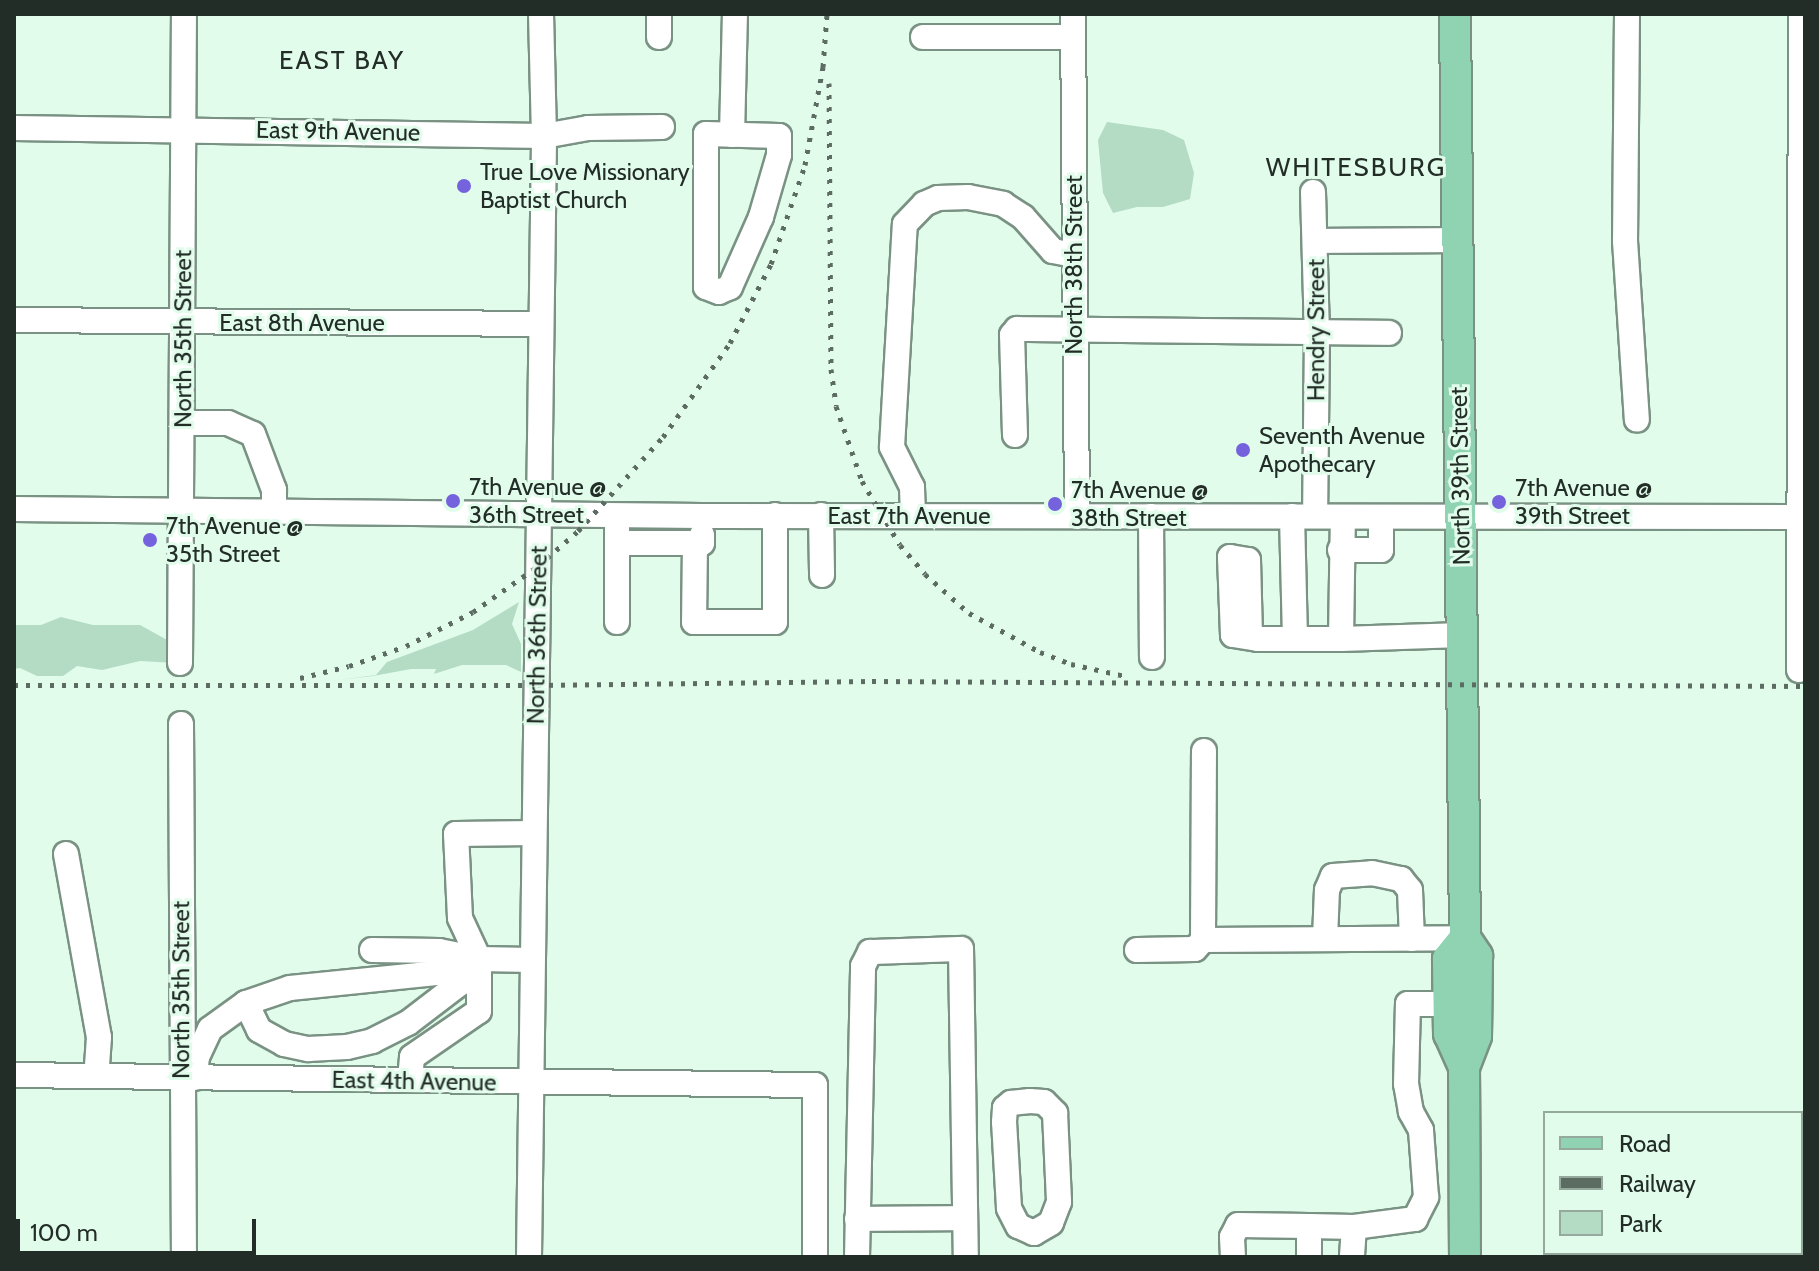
<!DOCTYPE html>
<style>
body{margin:0}
#map{position:relative;width:1819px;height:1271px;overflow:hidden;background:#e2fcec;font-family:Cabin,sans-serif}
div>[style]{position:absolute}
[style*='--x']{left:calc(var(--x)*1px);top:calc(var(--y)*1px);width:calc(var(--w)*1px);rotate:calc(var(--a)*1deg)}
.green>*{inset:0;background:#b4dbc4}
.roads{filter:drop-shadow(2px 0 #7a9283) drop-shadow(-2px 0 #7a9283) drop-shadow(0 2px #7a9283) drop-shadow(0 -2px #7a9283)}
.minor>*{height:24px;margin:-12px;padding:0 12px;transform-origin:12px;border-radius:12px;background:#fff}
.major>*{height:30px;margin:-15px;padding:0 15px;transform-origin:15px;border-radius:15px;background:#8fd3b2}
.rail>*{height:5px;margin-top:-2.5px;transform-origin:0;background:repeating-linear-gradient(90deg,#5d6c63 0 4px,transparent 0 12px)}
.dots>*{width:22px;height:22px;translate:-50% -50%;box-sizing:border-box;border:4px solid #e2fcec;border-radius:50%}
span{translate:-50% -50%;white-space:nowrap;text-align:center;line-height:1.15;-webkit-text-stroke:6px #e2fcec;paint-order:stroke}
.street-label{font-size:24px;color:#232d27}
.poi-label{font-size:24px;color:#232d27}
.left{translate:0 -50%;text-align:left}
.neighbourhood-label{font-size:26px;color:#232d27;letter-spacing:2px}
.frame{position:absolute;inset:0;border:16px solid #232d27;pointer-events:none}
.legend{position:absolute;left:1543px;top:1111px;width:260px;height:144px;box-sizing:border-box;background:#e2fcec;border:2px solid #96a99d;margin:0;padding:10px 14px;list-style:none;font-size:24px;color:#232d27}
.legend li{display:flex;align-items:center;gap:16px;height:40px}
.legend b{width:40px;border:2px solid #96a99d}
.scale{position:absolute;left:16px;top:1219px;width:240px;height:36px;box-sizing:border-box;border:4px solid #232d27;border-top:0;padding-left:10px;font-size:24px;line-height:28px;white-space:nowrap;color:#232d27;-webkit-text-stroke:6px #e2fcec;paint-order:stroke}
</style>
<div id="map">
<div class="green">
<div style="clip-path:polygon(1107px 122px,1163px 130px,1184px 140px,1194px 173px,1190px 199px,1163px 207px,1137px 207px,1113px 213px,1103px 193px,1098px 140px)"></div>
<div style="clip-path:polygon(519px 602px,512px 624px,521px 644px,521px 672px,506px 665px,462px 665px,434px 674px,436px 669px,411px 669px,373px 676px,338px 680px,376px 675px,387px 662px,473px 630px)"></div>
<div style="clip-path:polygon(61px 617px,93px 625px,140px 625px,169px 641px,175px 663px,140px 661px,102px 670px,77px 666px,63px 676px,37px 676px,20px 668px,14px 669px,14px 625px,41px 625px)"></div>
</div>
<div class="roads">
<div class="minor">
<div style="--x:659;--y:14;--w:23;--a:90"></div>
<div style="--x:1073;--y:14;--w:502;--a:89.54"></div>
<div style="--x:1627;--y:14;--w:227;--a:90.5"></div>
<div style="--x:1625;--y:241;--w:179;--a:86.2"></div>
<div style="--x:923;--y:37;--w:150;--a:0"></div>
<div style="--x:14;--y:128;--w:530;--a:0.86"></div>
<div style="--x:544;--y:136;--w:45;--a:-10.3"></div>
<div style="--x:588;--y:128;--w:74;--a:-0.8"></div>
<div style="--x:706;--y:134;--w:73;--a:1.6"></div>
<div style="--x:779;--y:136;--w:19;--a:90"></div>
<div style="--x:779;--y:155;--w:65;--a:106.2"></div>
<div style="--x:761;--y:217;--w:77;--a:113.9"></div>
<div style="--x:730;--y:287;--w:12;--a:156"></div>
<div style="--x:719;--y:292;--w:14;--a:-159"></div>
<div style="--x:706;--y:287;--w:153;--a:-90"></div>
<div style="--x:732;--y:135;--w:121;--a:-88.6"></div>
<div style="--x:1313;--y:192;--w:141;--a:88.4"></div>
<div style="--x:1317;--y:333;--w:183;--a:90.6"></div>
<div style="--x:1316;--y:241;--w:141;--a:-0.4"></div>
<div style="--x:14;--y:320;--w:527;--a:0.43"></div>
<div style="--x:182;--y:423;--w:46;--a:0"></div>
<div style="--x:228;--y:423;--w:27;--a:24"></div>
<div style="--x:253;--y:434;--w:60;--a:69.4"></div>
<div style="--x:274;--y:490;--w:20;--a:90"></div>
<div style="--x:1015;--y:435;--w:100;--a:-91.7"></div>
<div style="--x:1012;--y:335;--w:8;--a:-50"></div>
<div style="--x:1017;--y:329;--w:372;--a:0.6"></div>
<div style="--x:14;--y:509;--w:688;--a:0.58"></div>
<div style="--x:702;--y:516;--w:1103;--a:0.05"></div>
<div style="--x:821;--y:515;--w:60;--a:89"></div>
<div style="--x:913;--y:516;--w:29;--a:-92"></div>
<div style="--x:912;--y:487;--w:45;--a:-116.6"></div>
<div style="--x:892;--y:447;--w:223;--a:-86.7"></div>
<div style="--x:905;--y:224;--w:28;--a:-46"></div>
<div style="--x:924;--y:204;--w:15;--a:-23"></div>
<div style="--x:938;--y:198;--w:30;--a:-2"></div>
<div style="--x:968;--y:197;--w:36;--a:11"></div>
<div style="--x:1003;--y:204;--w:24;--a:33"></div>
<div style="--x:1023;--y:217;--w:45;--a:48.6"></div>
<div style="--x:1053;--y:251;--w:21;--a:11"></div>
<div style="--x:1151;--y:516;--w:141;--a:89.6"></div>
<div style="--x:1292;--y:516;--w:123;--a:88.6"></div>
<div style="--x:617;--y:529;--w:93;--a:90"></div>
<div style="--x:617;--y:543;--w:85;--a:0"></div>
<div style="--x:702;--y:543;--w:8;--a:-90"></div>
<div style="--x:695;--y:543;--w:79;--a:90.7"></div>
<div style="--x:694;--y:622;--w:81;--a:0"></div>
<div style="--x:775;--y:622;--w:107;--a:-90"></div>
<div style="--x:1340;--y:550;--w:41;--a:0"></div>
<div style="--x:1381;--y:550;--w:33;--a:-90"></div>
<div style="--x:1250;--y:636;--w:76;--a:-91.5"></div>
<div style="--x:1248;--y:560;--w:18;--a:-171"></div>
<div style="--x:1230;--y:557;--w:78;--a:87.8"></div>
<div style="--x:1233;--y:635;--w:25;--a:9"></div>
<div style="--x:1258;--y:639;--w:83;--a:0"></div>
<div style="--x:1341;--y:639;--w:121;--a:-1.9"></div>
<div style="--x:1341;--y:639;--w:122;--a:-89.1"></div>
<div style="--x:180;--y:663;--w:649;--a:-89.65"></div>
<div style="--x:1799;--y:670;--w:656;--a:-89.83"></div>
<div style="--x:181;--y:724;--w:533;--a:89.68"></div>
<div style="--x:66;--y:854;--w:186;--a:79.8"></div>
<div style="--x:99;--y:1037;--w:39;--a:94"></div>
<div style="--x:1325;--y:939;--w:49;--a:-87.7"></div>
<div style="--x:1327;--y:890;--w:15;--a:-67"></div>
<div style="--x:1333;--y:876;--w:39;--a:-4"></div>
<div style="--x:1372;--y:873;--w:30;--a:12"></div>
<div style="--x:1401;--y:879;--w:14;--a:51"></div>
<div style="--x:1410;--y:890;--w:49;--a:87.7"></div>
<div style="--x:1203;--y:940;--w:262;--a:-0.4"></div>
<div style="--x:372;--y:950;--w:67;--a:0.9"></div>
<div style="--x:439;--y:951;--w:41;--a:11.3"></div>
<div style="--x:1137;--y:950;--w:58;--a:-1"></div>
<div style="--x:1195;--y:949;--w:12;--a:-48"></div>
<div style="--x:1203;--y:940;--w:189;--a:-89.7"></div>
<div style="--x:479;--y:959;--w:45;--a:-114.9"></div>
<div style="--x:460;--y:918;--w:84;--a:-92.7"></div>
<div style="--x:456;--y:834;--w:77;--a:-0.7"></div>
<div style="--x:246;--y:1003;--w:30;--a:64"></div>
<div style="--x:259;--y:1030;--w:29;--a:29"></div>
<div style="--x:284;--y:1044;--w:25;--a:12"></div>
<div style="--x:308;--y:1049;--w:39;--a:-3"></div>
<div style="--x:347;--y:1047;--w:26;--a:-13"></div>
<div style="--x:372;--y:1041;--w:40;--a:-26.6"></div>
<div style="--x:408;--y:1023;--w:64;--a:-37.4"></div>
<div style="--x:459;--y:984;--w:24;--a:-52"></div>
<div style="--x:14;--y:1075;--w:801;--a:0.72"></div>
<div style="--x:815;--y:1085;--w:172;--a:90"></div>
<div style="--x:195;--y:1078;--w:21;--a:-85"></div>
<div style="--x:197;--y:1057;--w:31;--a:-65"></div>
<div style="--x:210;--y:1029;--w:44;--a:-35.8"></div>
<div style="--x:246;--y:1003;--w:46;--a:-18.8"></div>
<div style="--x:290;--y:988;--w:159;--a:-5.8"></div>
<div style="--x:448;--y:972;--w:34;--a:-23"></div>
<div style="--x:410;--y:1080;--w:23;--a:-85"></div>
<div style="--x:412;--y:1057;--w:81;--a:-34.5"></div>
<div style="--x:479;--y:1011;--w:52;--a:-90"></div>
<div style="--x:479;--y:959;--w:53;--a:1.1"></div>
<div style="--x:1030;--y:1101;--w:14;--a:4"></div>
<div style="--x:1044;--y:1102;--w:16;--a:45"></div>
<div style="--x:1055;--y:1113;--w:89;--a:87.4"></div>
<div style="--x:1059;--y:1202;--w:22;--a:111"></div>
<div style="--x:1051;--y:1223;--w:20;--a:150"></div>
<div style="--x:1034;--y:1233;--w:17;--a:-156"></div>
<div style="--x:1018;--y:1226;--w:20;--a:-117"></div>
<div style="--x:1009;--y:1208;--w:86;--a:-93.3"></div>
<div style="--x:1004;--y:1122;--w:14;--a:-86"></div>
<div style="--x:1005;--y:1108;--w:8;--a:-40"></div>
<div style="--x:1011;--y:1103;--w:19;--a:-6"></div>
<div style="--x:857;--y:1219;--w:108;--a:-0.5"></div>
<div style="--x:1354;--y:1227;--w:62;--a:-7.5"></div>
<div style="--x:1415;--y:1219;--w:25;--a:-63"></div>
<div style="--x:1426;--y:1197;--w:67;--a:-94.3"></div>
<div style="--x:1421;--y:1130;--w:21;--a:-119"></div>
<div style="--x:1411;--y:1112;--w:28;--a:-100"></div>
<div style="--x:1406;--y:1084;--w:80;--a:-88.6"></div>
<div style="--x:1408;--y:1004;--w:40;--a:0"></div>
<div style="--x:529;--y:1257;--w:1121;--a:-89.23"></div>
<div style="--x:544;--y:136;--w:122;--a:-91.4"></div>
<div style="--x:857;--y:1257;--w:291;--a:-88.8"></div>
<div style="--x:863;--y:966;--w:16;--a:-63"></div>
<div style="--x:870;--y:952;--w:91;--a:-1.9"></div>
<div style="--x:961;--y:949;--w:308;--a:89.1"></div>
<div style="--x:1233;--y:1257;--w:20;--a:-93"></div>
<div style="--x:1232;--y:1237;--w:13;--a:-63"></div>
<div style="--x:1238;--y:1225;--w:71;--a:0.8"></div>
<div style="--x:1309;--y:1257;--w:31;--a:-90"></div>
<div style="--x:1309;--y:1226;--w:45;--a:1.3"></div>
<div style="--x:1354;--y:1227;--w:30;--a:94"></div>
</div>
<div class="major">
<div style="--x:1455;--y:14;--w:924;--a:89.38"></div>
<div style="--x:1465;--y:938;--w:22;--a:56"></div>
<div style="--x:1477;--y:956;--w:80;--a:90.7"></div>
<div style="--x:1476;--y:1036;--w:33;--a:111"></div>
<div style="--x:1464;--y:1067;--w:190;--a:89.7"></div>
<div style="--x:1464;--y:1067;--w:36;--a:-114"></div>
<div style="--x:1449;--y:1034;--w:75;--a:-90.8"></div>
<div style="--x:1448;--y:959;--w:27;--a:-51"></div>
</div>
</div>
<div class="rail">
<div style="--x:829;--y:83;--w:286;--a:89.6"></div>
<div style="--x:831;--y:369;--w:37;--a:82"></div>
<div style="--x:836;--y:406;--w:79;--a:70.9"></div>
<div style="--x:862;--y:481;--w:74;--a:59.3"></div>
<div style="--x:900;--y:545;--w:38;--a:49"></div>
<div style="--x:925;--y:574;--w:59;--a:41.6"></div>
<div style="--x:969;--y:613;--w:81;--a:28.8"></div>
<div style="--x:1040;--y:652;--w:33;--a:21"></div>
<div style="--x:1071;--y:664;--w:55;--a:12.5"></div>
<div style="--x:300;--y:678;--w:50;--a:-13.8"></div>
<div style="--x:349;--y:666;--w:60;--a:-19.3"></div>
<div style="--x:406;--y:646;--w:75;--a:-26.9"></div>
<div style="--x:473;--y:612;--w:80;--a:-35.3"></div>
<div style="--x:538;--y:566;--w:53;--a:-41.2"></div>
<div style="--x:578;--y:531;--w:127;--a:-47.9"></div>
<div style="--x:663;--y:437;--w:115;--a:-54.5"></div>
<div style="--x:730;--y:343;--w:89;--a:-62.6"></div>
<div style="--x:771;--y:264;--w:105;--a:-71"></div>
<div style="--x:805;--y:165;--w:100;--a:-79.6"></div>
<div style="--x:823;--y:67;--w:53;--a:-85.7"></div>
<div style="--x:14;--y:685;--w:523;--a:0"></div>
<div style="--x:537;--y:685;--w:335;--a:-0.7"></div>
<div style="--x:872;--y:681;--w:933;--a:0.31"></div>
</div>
<div class="dots">
<div style="left:464px;top:186px;background:#7562dd"></div>
<div style="left:1243px;top:450px;background:#7562dd"></div>
<div style="left:453px;top:501px;background:#7562dd"></div>
<div style="left:1499px;top:502px;background:#7562dd"></div>
<div style="left:1055px;top:504px;background:#7562dd"></div>
<div style="left:150px;top:540px;background:#7562dd"></div>
</div>
<div class="street-label">
<span style="left:338px;top:131px;rotate:1deg">East 9th Avenue</span>
<span style="left:1074px;top:265px;rotate:-90deg">North 38th Street</span>
<span style="left:302px;top:323px">East 8th Avenue</span>
<span style="left:1316px;top:330px;rotate:-90deg">Hendry Street</span>
<span style="left:183px;top:339px;rotate:-90deg">North 35th Street</span>
<span style="left:1460px;top:476px;rotate:-91deg">North 39th Street</span>
<span style="left:909px;top:516px">East 7th Avenue</span>
<span style="left:537px;top:635px;rotate:-89deg">North 36th Street</span>
<span style="left:181px;top:990px;rotate:-90deg">North 35th Street</span>
<span style="left:414px;top:1081px;rotate:1deg">East 4th Avenue</span>
</div>
<div class="poi-label">
<span class="left" style="left:480px;top:186px">True Love Missionary<br>Baptist Church</span>
<span class="left" style="left:1259px;top:450px">Seventh Avenue<br>Apothecary</span>
<span class="left" style="left:469px;top:501px">7th Avenue @<br>36th Street</span>
<span class="left" style="left:1515px;top:502px">7th Avenue @<br>39th Street</span>
<span class="left" style="left:1071px;top:504px">7th Avenue @<br>38th Street</span>
<span class="left" style="left:166px;top:540px">7th Avenue @<br>35th Street</span>
</div>
<div class="neighbourhood-label">
<span style="left:342px;top:61px">EAST BAY</span>
<span style="left:1356px;top:168px">WHITESBURG</span>
</div>
<div class="frame"></div>
<ul class="legend">
<li><b style="height:10px;background:#8fd3b2"></b>Road</li>
<li><b style="height:10px;background:#5d6c63"></b>Railway</li>
<li><b style="height:22px;background:#b4dbc4"></b>Park</li>
</ul>
<div class="scale">100 m</div>
</div>
